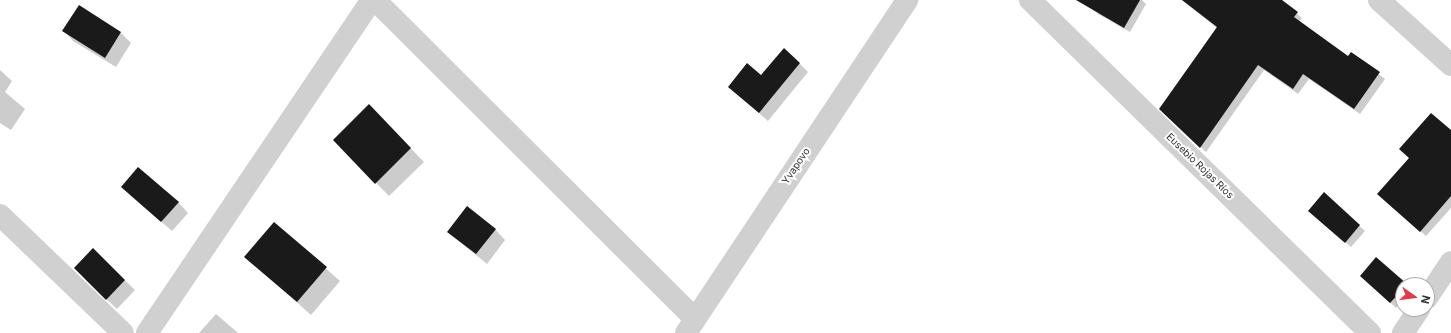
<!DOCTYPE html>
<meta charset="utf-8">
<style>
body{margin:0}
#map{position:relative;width:1451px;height:333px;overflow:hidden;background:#fff;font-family:Inter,sans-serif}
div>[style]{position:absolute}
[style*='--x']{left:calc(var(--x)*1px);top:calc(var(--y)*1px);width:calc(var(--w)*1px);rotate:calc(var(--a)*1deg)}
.shadow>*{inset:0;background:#0003}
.building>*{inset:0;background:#1a1a1a}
.minor>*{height:22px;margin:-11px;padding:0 11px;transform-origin:11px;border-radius:11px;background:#d0d0d0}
span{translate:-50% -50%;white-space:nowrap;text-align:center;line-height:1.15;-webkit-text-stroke:4px #fff;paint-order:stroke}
.street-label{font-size:10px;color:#333}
.north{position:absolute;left:1395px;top:277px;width:40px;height:40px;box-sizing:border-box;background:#fff;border:1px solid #adadad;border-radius:50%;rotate:104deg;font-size:11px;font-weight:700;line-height:16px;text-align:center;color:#333}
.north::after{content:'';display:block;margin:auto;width:14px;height:18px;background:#e63946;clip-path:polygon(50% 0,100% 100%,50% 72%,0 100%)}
</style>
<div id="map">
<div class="shadow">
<div style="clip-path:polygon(1097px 0,1142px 0,1146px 4px,1130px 32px,1098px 14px,1092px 8px)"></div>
<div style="clip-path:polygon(1182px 0,1281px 0,1302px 18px,1299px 22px,1349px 57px,1351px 53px,1385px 79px,1360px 114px,1309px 79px,1298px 94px,1264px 70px,1206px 152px,1160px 109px,1217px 28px)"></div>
<div style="clip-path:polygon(79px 6px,121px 33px,131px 43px,116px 67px,73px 41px,63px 30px)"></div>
<div style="clip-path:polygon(799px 63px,808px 72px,768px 121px,729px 87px)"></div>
<div style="clip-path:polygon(0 70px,12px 81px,5px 92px,25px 109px,11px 130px,0 123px)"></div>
<div style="clip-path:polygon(382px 119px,424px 162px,389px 196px,334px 140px)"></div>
<div style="clip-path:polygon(1451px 132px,1451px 208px,1426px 236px,1384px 200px)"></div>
<div style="clip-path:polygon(1324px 194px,1365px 231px,1351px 247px,1315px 216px)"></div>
<div style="clip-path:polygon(133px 197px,178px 202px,188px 213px,172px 231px)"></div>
<div style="clip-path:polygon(274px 223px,340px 281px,311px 315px,246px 257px)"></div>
<div style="clip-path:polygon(495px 229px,505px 240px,487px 264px,448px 232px)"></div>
<div style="clip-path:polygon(93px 250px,135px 290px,117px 309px,85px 279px)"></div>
<div style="clip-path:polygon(1376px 258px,1406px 285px,1403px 285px,1403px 300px,1396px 308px,1367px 281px)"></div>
<div style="clip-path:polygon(216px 314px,238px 333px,199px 333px)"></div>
</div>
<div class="building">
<div style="clip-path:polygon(1076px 0,1140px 0,1124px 28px)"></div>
<div style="clip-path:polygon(1182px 0,1282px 0,1298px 12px,1294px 17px,1348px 56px,1351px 52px,1380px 72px,1354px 109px,1303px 74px,1293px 89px,1258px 65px,1200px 148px,1159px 109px,1217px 27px)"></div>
<div style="clip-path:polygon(79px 5px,121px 32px,105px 58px,62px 31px)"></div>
<div style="clip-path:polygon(784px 48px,800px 63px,759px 113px,728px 87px,747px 63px,761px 75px)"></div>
<div style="clip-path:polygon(369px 104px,411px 148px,375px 184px,333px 140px)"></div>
<div style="clip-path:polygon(1431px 113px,1451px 130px,1451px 196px,1420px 232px,1377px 194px,1409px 158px,1399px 149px)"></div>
<div style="clip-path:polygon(138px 167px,179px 202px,161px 222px,121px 187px)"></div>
<div style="clip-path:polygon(1324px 192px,1360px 225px,1345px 243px,1308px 211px)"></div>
<div style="clip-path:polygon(467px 206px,496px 229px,476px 254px,447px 232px)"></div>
<div style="clip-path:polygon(274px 222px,327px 267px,297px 302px,244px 257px)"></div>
<div style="clip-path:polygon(93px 248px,125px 280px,106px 300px,74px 268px)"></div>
<div style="clip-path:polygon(1376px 257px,1407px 284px,1403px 285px,1403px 289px,1390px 303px,1360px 276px)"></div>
</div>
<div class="minor">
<div style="--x:375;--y:0;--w:452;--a:44.9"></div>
<div style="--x:1030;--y:0;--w:476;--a:44.4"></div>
<div style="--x:1379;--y:0;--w:97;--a:42.1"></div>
<div style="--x:0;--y:215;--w:170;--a:43.8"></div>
<div style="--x:1427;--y:298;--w:43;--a:-56.3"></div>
<div style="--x:147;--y:333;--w:402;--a:-56"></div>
<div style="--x:686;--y:333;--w:400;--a:-56.4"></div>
<div style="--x:1403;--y:333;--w:29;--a:-56"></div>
</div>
<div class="street-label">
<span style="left:796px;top:166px;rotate:-56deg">Yvapovo</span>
<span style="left:1200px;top:166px;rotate:44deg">Eusebio Rojas Ríos</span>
</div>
<div class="north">N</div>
</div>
